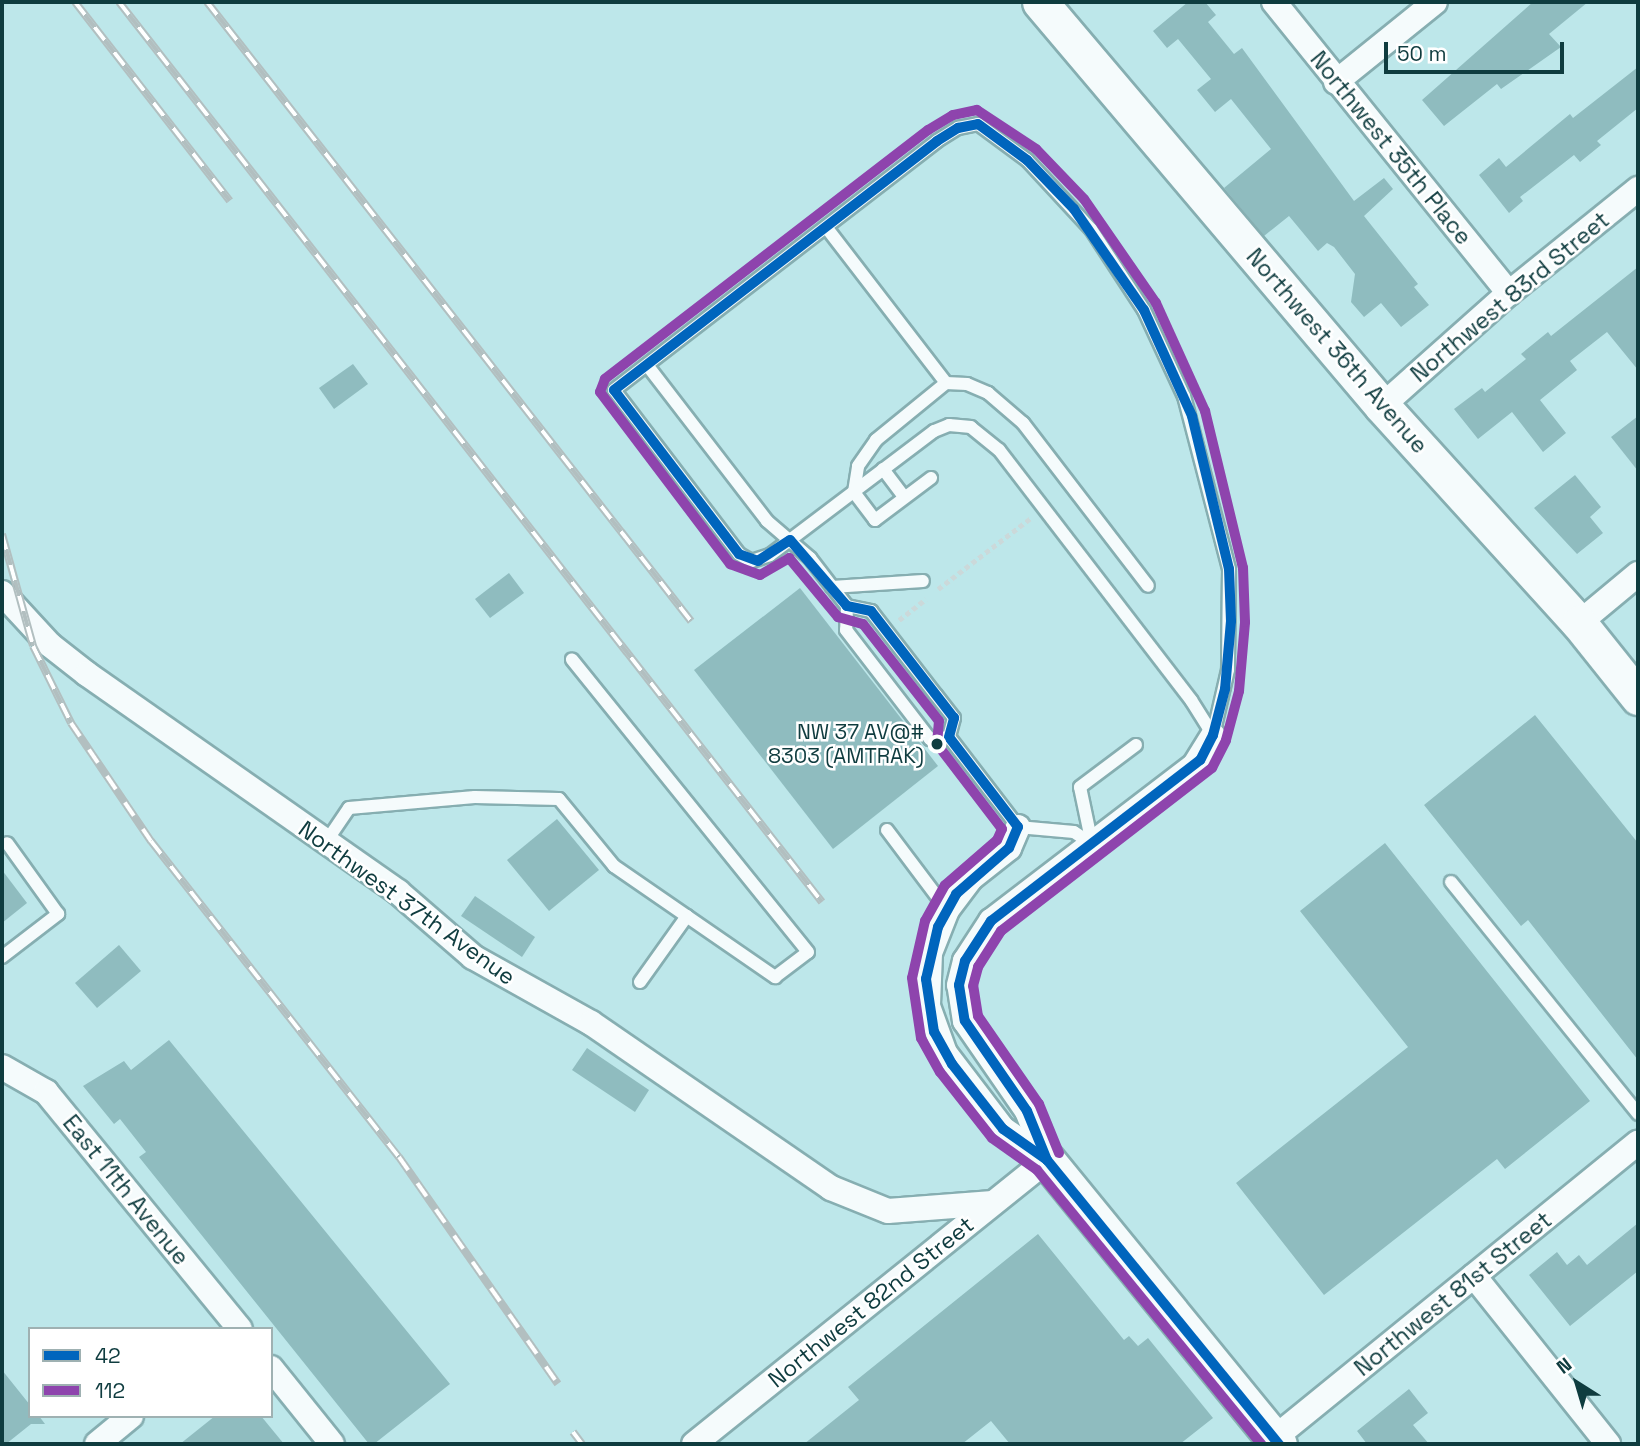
<!DOCTYPE html>
<style>
body{margin:0}
#map{position:relative;width:1640px;height:1446px;overflow:hidden;background:#bde7ea;font-family:"Space Grotesk",sans-serif}
div>[style]{position:absolute}
[style*='--x']{left:calc(var(--x)*1px);top:calc(var(--y)*1px);width:calc(var(--w)*1px);rotate:calc(var(--a)*1deg)}
.building>*{inset:0;background:#8fbcbf}
.path>*{height:4.5px;margin-top:-2.25px;transform-origin:0;background:repeating-linear-gradient(90deg,#cbd9da 0 5px,transparent 0 8.5px)}
.roads{filter:drop-shadow(2px 0 #86aeb1) drop-shadow(-2px 0 #86aeb1) drop-shadow(0 2px #86aeb1) drop-shadow(0 -2px #86aeb1)}
.lane>*{height:12px;margin:-6px;padding:0 6px;transform-origin:6px;border-radius:6px;background:#f5fbfc}
.street>*{height:24px;margin:-12px;padding:0 12px;transform-origin:12px;border-radius:12px;background:#f5fbfc}
.secondary>*{height:35px;margin:-17.5px;padding:0 17.5px;transform-origin:17.5px;border-radius:17.5px;background:#f5fbfc}
.rail>*{height:8px;margin-top:-4px;transform-origin:0;background:repeating-linear-gradient(90deg,#fff 0 16px,#b2bfc0 0 32px);box-sizing:border-box;border-block:2px solid #b2bfc0}
.bus-1>*{height:10px;margin:-5px;padding:0 5px;transform-origin:5px;border-radius:5px;background:#0065bd}
.bus-2>*{height:10px;margin:-5px;padding:0 5px;transform-origin:5px;border-radius:5px;background:#8e44ad}
.dots>*{width:19px;height:19px;translate:-50% -50%;box-sizing:border-box;border:4px solid #fff;border-radius:50%}
span{translate:-50% -50%;white-space:nowrap;text-align:center;line-height:1.15;-webkit-text-stroke:5px #fff;paint-order:stroke}
.bus-label{font-size:21px;color:#0f3c3f}
.right{translate:-100% -50%;text-align:right}
.street-label{font-size:23px;color:#0f3c3f}
.frame{position:absolute;inset:0;border:4px solid #0f3c3f;pointer-events:none}
.legend{position:absolute;left:28px;top:1327px;width:245px;height:91px;box-sizing:border-box;background:#fff;border:2px solid #9fb1b2;margin:0;padding:9px 12px;list-style:none;font-size:21px;color:#0f3c3f}
.legend li{display:flex;align-items:center;gap:14px;height:35px}
.legend b{width:35px;border:2px solid #9fb1b2}
.north{position:absolute;left:1542px;top:1348px;width:70px;height:70px;-webkit-text-stroke:5px #fff;paint-order:stroke;rotate:323deg;font-size:19px;font-weight:700;line-height:28px;text-align:center;color:#0f3c3f}
.north::after{content:'';display:block;margin:auto;width:24px;height:32px;background:#0f3c3f;clip-path:polygon(50% 0,100% 100%,50% 72%,0 100%)}
.scale{position:absolute;left:1384px;top:42px;width:180px;height:32px;box-sizing:border-box;border:4px solid #0f3c3f;border-top:0;padding-left:9px;font-size:21px;line-height:24px;white-space:nowrap;color:#0f3c3f;-webkit-text-stroke:5px #fff;paint-order:stroke}
</style>
<div id="map">
<div class="building">
<div style="clip-path:polygon(1188px 2px,1205px 2px,1216px 15px,1208px 22px,1234px 54px,1242px 48px,1354px 201px,1384px 178px,1393px 189px,1364px 216px,1418px 284px,1414px 287px,1429px 305px,1401px 327px,1381px 303px,1364px 317px,1351px 302px,1355px 274px,1334px 247px,1327px 243px,1318px 251px,1289px 216px,1264px 236px,1224px 188px,1271px 149px,1231px 99px,1215px 112px,1197px 90px,1211px 79px,1178px 39px,1167px 48px,1153px 31px)"></div>
<div style="clip-path:polygon(1533px 2px,1588px 2px,1549px 34px,1561px 47px,1501px 89px,1497px 84px,1444px 126px,1422px 100px)"></div>
<div style="clip-path:polygon(1638px 67px,1638px 108px,1597px 141px,1601px 145px,1580px 162px,1574px 155px,1520px 197px,1523px 201px,1509px 213px,1479px 175px,1499px 158px,1506px 167px,1570px 114px,1573px 118px)"></div>
<div style="clip-path:polygon(1638px 267px,1638px 370px,1607px 332px,1570px 361px,1577px 370px,1540px 400px,1566px 433px,1543px 452px,1512px 412px,1478px 439px,1454px 409px,1482px 388px,1485px 392px,1526px 359px,1521px 354px,1548px 332px,1551px 336px)"></div>
<div style="clip-path:polygon(353px 364px,368px 384px,334px 409px,319px 388px)"></div>
<div style="clip-path:polygon(1638px 416px,1638px 471px,1611px 437px)"></div>
<div style="clip-path:polygon(1575px 475px,1601px 507px,1590px 517px,1603px 533px,1577px 554px,1534px 508px)"></div>
<div style="clip-path:polygon(509px 573px,524px 593px,490px 618px,475px 599px)"></div>
<div style="clip-path:polygon(800px 588px,938px 766px,833px 849px,694px 670px)"></div>
<div style="clip-path:polygon(1535px 715px,1638px 843px,1638px 1060px,1528px 920px,1521px 926px,1424px 805px)"></div>
<div style="clip-path:polygon(557px 819px,599px 870px,549px 911px,507px 860px)"></div>
<div style="clip-path:polygon(1385px 843px,1590px 1101px,1505px 1169px,1497px 1159px,1324px 1295px,1236px 1183px,1408px 1047px,1300px 911px)"></div>
<div style="clip-path:polygon(2px 870px,27px 903px,2px 923px)"></div>
<div style="clip-path:polygon(475px 896px,535px 937px,522px 957px,461px 916px)"></div>
<div style="clip-path:polygon(119px 945px,141px 971px,97px 1008px,75px 983px)"></div>
<div style="clip-path:polygon(169px 1040px,450px 1384px,374px 1444px,369px 1444px,139px 1157px,146px 1152px,120px 1119px,114px 1124px,83px 1086px,124px 1061px,131px 1070px)"></div>
<div style="clip-path:polygon(587px 1048px,649px 1090px,635px 1112px,572px 1070px)"></div>
<div style="clip-path:polygon(1638px 1223px,1638px 1271px,1570px 1326px,1529px 1275px,1557px 1252px,1567px 1265px,1579px 1255px,1587px 1265px)"></div>
<div style="clip-path:polygon(1038px 1234px,1124px 1340px,1129px 1336px,1138px 1346px,1148px 1338px,1213px 1418px,1180px 1444px,1010px 1444px,991px 1421px,962px 1444px,804px 1444px,859px 1400px,848px 1387px)"></div>
<div style="clip-path:polygon(2px 1370px,30px 1405px,30px 1416px,39px 1416px,45px 1424px,31px 1424px,6px 1444px,2px 1444px)"></div>
<div style="clip-path:polygon(1409px 1389px,1428px 1413px,1413px 1425px,1429px 1444px,1367px 1444px,1357px 1431px)"></div>
<div style="clip-path:polygon(215px 1416px,261px 1416px,284px 1444px,180px 1444px)"></div>
</div>
<div class="path">
<div style="--x:938;--y:589;--w:117;--a:-37.4"></div>
<div style="--x:899;--y:620;--w:34;--a:-38"></div>
</div>
<div class="roads">
<div class="lane">
<div style="--x:978;--y:124;--w:61;--a:36.3"></div>
<div style="--x:1027;--y:160;--w:94;--a:47.2"></div>
<div style="--x:1091;--y:229;--w:97;--a:56.8"></div>
<div style="--x:1144;--y:310;--w:95;--a:65.1"></div>
<div style="--x:1184;--y:396;--w:179;--a:75.4"></div>
<div style="--x:1229;--y:569;--w:101;--a:90.6"></div>
<div style="--x:1228;--y:670;--w:67;--a:103"></div>
<div style="--x:1213;--y:735;--w:41;--a:-122.2"></div>
<div style="--x:1191;--y:700;--w:315;--a:-127.5"></div>
<div style="--x:999;--y:450;--w:36;--a:-141"></div>
<div style="--x:971;--y:427;--w:22;--a:-175"></div>
<div style="--x:949;--y:425;--w:16;--a:158"></div>
<div style="--x:934;--y:431;--w:206;--a:142.9"></div>
<div style="--x:770;--y:555;--w:20;--a:162"></div>
<div style="--x:751;--y:561;--w:14;--a:-150"></div>
<div style="--x:739;--y:554;--w:206;--a:-127.3"></div>
<div style="--x:614;--y:390;--w:408;--a:-37.6"></div>
<div style="--x:937;--y:141;--w:25;--a:-32"></div>
<div style="--x:958;--y:128;--w:20;--a:-11"></div>
<div style="--x:826;--y:227;--w:197;--a:52.4"></div>
<div style="--x:647;--y:365;--w:197;--a:52.4"></div>
<div style="--x:767;--y:521;--w:57;--a:40.7"></div>
<div style="--x:810;--y:558;--w:61;--a:52.4"></div>
<div style="--x:847;--y:606;--w:24;--a:92"></div>
<div style="--x:846;--y:630;--w:138;--a:52.4"></div>
<div style="--x:930;--y:739;--w:19;--a:-6"></div>
<div style="--x:883;--y:469;--w:35;--a:53"></div>
<div style="--x:931;--y:478;--w:70;--a:143.1"></div>
<div style="--x:875;--y:520;--w:35;--a:-127"></div>
<div style="--x:854;--y:492;--w:26;--a:-81"></div>
<div style="--x:858;--y:466;--w:32;--a:-55"></div>
<div style="--x:876;--y:440;--w:90;--a:-39.2"></div>
<div style="--x:946;--y:383;--w:21;--a:3"></div>
<div style="--x:967;--y:384;--w:23;--a:23"></div>
<div style="--x:988;--y:393;--w:46;--a:40.6"></div>
<div style="--x:1023;--y:423;--w:205;--a:52.5"></div>
<div style="--x:832;--y:587;--w:91;--a:-3.8"></div>
<div style="--x:847;--y:606;--w:25;--a:12"></div>
<div style="--x:871;--y:611;--w:106;--a:52.3"></div>
<div style="--x:936;--y:695;--w:29;--a:52"></div>
<div style="--x:954;--y:718;--w:20;--a:105"></div>
<div style="--x:949;--y:737;--w:113;--a:52.5"></div>
<div style="--x:1018;--y:827;--w:56;--a:5.1"></div>
<div style="--x:1074;--y:832;--w:22;--a:34"></div>
<div style="--x:887;--y:830;--w:100;--a:53.1"></div>
<div style="--x:326;--y:842;--w:41;--a:-55.9"></div>
<div style="--x:349;--y:808;--w:126;--a:-5"></div>
<div style="--x:475;--y:797;--w:84;--a:1.4"></div>
<div style="--x:559;--y:799;--w:87;--a:50.6"></div>
<div style="--x:614;--y:866;--w:196;--a:34.6"></div>
<div style="--x:775;--y:977;--w:41;--a:-37.1"></div>
<div style="--x:808;--y:952;--w:376;--a:-128.9"></div>
<div style="--x:1092;--y:844;--w:58;--a:-101.9"></div>
<div style="--x:1080;--y:787;--w:70;--a:-36.9"></div>
<div style="--x:1451;--y:882;--w:298;--a:51.1"></div>
<div style="--x:2;--y:957;--w:71;--a:-37.5"></div>
<div style="--x:58;--y:914;--w:87;--a:-125.7"></div>
<div style="--x:640;--y:982;--w:81;--a:-54.5"></div>
</div>
<div class="street">
<div style="--x:1274;--y:2;--w:374;--a:51.1"></div>
<div style="--x:1336;--y:82;--w:127;--a:-38.9"></div>
<div style="--x:1382;--y:406;--w:170;--a:-41.7"></div>
<div style="--x:1509;--y:293;--w:166;--a:-38.9"></div>
<div style="--x:2;--y:593;--w:71;--a:47.3"></div>
<div style="--x:50;--y:645;--w:47;--a:38.1"></div>
<div style="--x:87;--y:674;--w:380;--a:35"></div>
<div style="--x:398;--y:892;--w:99;--a:40.9"></div>
<div style="--x:473;--y:957;--w:135;--a:29.2"></div>
<div style="--x:591;--y:1023;--w:291;--a:34.5"></div>
<div style="--x:831;--y:1188;--w:61;--a:22"></div>
<div style="--x:888;--y:1211;--w:105;--a:-4.4"></div>
<div style="--x:1579;--y:623;--w:77;--a:-39.7"></div>
<div style="--x:1018;--y:827;--w:23;--a:113"></div>
<div style="--x:1009;--y:848;--w:48;--a:141.7"></div>
<div style="--x:971;--y:878;--w:40;--a:127"></div>
<div style="--x:947;--y:910;--w:46;--a:111.6"></div>
<div style="--x:930;--y:953;--w:53;--a:92.2"></div>
<div style="--x:928;--y:1006;--w:50;--a:70.1"></div>
<div style="--x:945;--y:1053;--w:96;--a:52.7"></div>
<div style="--x:1003;--y:1129;--w:53;--a:34.3"></div>
<div style="--x:2;--y:1067;--w:51;--a:29.6"></div>
<div style="--x:46;--y:1092;--w:306;--a:50.7"></div>
<div style="--x:1047;--y:1160;--w:53;--a:-112.2"></div>
<div style="--x:1027;--y:1111;--w:109;--a:-124.6"></div>
<div style="--x:965;--y:1021;--w:36;--a:-99"></div>
<div style="--x:959;--y:985;--w:25;--a:-76"></div>
<div style="--x:965;--y:961;--w:48;--a:-57"></div>
<div style="--x:991;--y:921;--w:255;--a:-37.4"></div>
<div style="--x:1194;--y:766;--w:36;--a:-58"></div>
<div style="--x:1474;--y:1276;--w:215;--a:51.4"></div>
<div style="--x:271;--y:1368;--w:97;--a:51.2"></div>
<div style="--x:97;--y:1444;--w:44;--a:-39.5"></div>
<div style="--x:694;--y:1444;--w:453;--a:-38.8"></div>
<div style="--x:1267;--y:1444;--w:478;--a:-39.1"></div>
</div>
<div class="secondary">
<div style="--x:1040;--y:2;--w:529;--a:49.75"></div>
<div style="--x:1382;--y:406;--w:293;--a:47.8"></div>
<div style="--x:1579;--y:623;--w:95;--a:51.4"></div>
<div style="--x:1047;--y:1160;--w:367;--a:50.8"></div>
</div>
</div>
<div class="rail">
<div style="--x:75;--y:2;--w:252;--a:52.1"></div>
<div style="--x:119;--y:2;--w:1142;--a:52.01"></div>
<div style="--x:207;--y:2;--w:786;--a:51.98"></div>
<div style="--x:2;--y:534;--w:116;--a:74.5"></div>
<div style="--x:33;--y:646;--w:86;--a:63.7"></div>
<div style="--x:71;--y:723;--w:143;--a:55.9"></div>
<div style="--x:151;--y:841;--w:402;--a:51.9"></div>
<div style="--x:399;--y:1157;--w:277;--a:55"></div>
<div style="--x:573;--y:1432;--w:15;--a:53"></div>
</div>
<div class="bus-1">
<div style="--x:978;--y:124;--w:61;--a:36.3"></div>
<div style="--x:1027;--y:160;--w:68;--a:46.2"></div>
<div style="--x:1074;--y:209;--w:123;--a:55.3"></div>
<div style="--x:1144;--y:310;--w:116;--a:65.6"></div>
<div style="--x:1192;--y:416;--w:157;--a:76.4"></div>
<div style="--x:1229;--y:569;--w:52;--a:87.8"></div>
<div style="--x:1231;--y:621;--w:68;--a:95"></div>
<div style="--x:1225;--y:689;--w:48;--a:104.6"></div>
<div style="--x:1213;--y:735;--w:28;--a:117"></div>
<div style="--x:1200;--y:760;--w:264;--a:142.4"></div>
<div style="--x:991;--y:921;--w:48;--a:123"></div>
<div style="--x:965;--y:961;--w:25;--a:104"></div>
<div style="--x:959;--y:985;--w:36;--a:81"></div>
<div style="--x:965;--y:1021;--w:109;--a:55.4"></div>
<div style="--x:1027;--y:1111;--w:53;--a:67.8"></div>
<div style="--x:1047;--y:1160;--w:54;--a:-144.8"></div>
<div style="--x:1003;--y:1129;--w:83;--a:-128.1"></div>
<div style="--x:952;--y:1064;--w:37;--a:-119"></div>
<div style="--x:934;--y:1032;--w:54;--a:-98.6"></div>
<div style="--x:926;--y:979;--w:53;--a:-77"></div>
<div style="--x:938;--y:927;--w:38;--a:-61"></div>
<div style="--x:956;--y:894;--w:70;--a:-41"></div>
<div style="--x:1009;--y:848;--w:23;--a:-67"></div>
<div style="--x:1018;--y:827;--w:113;--a:-127.5"></div>
<div style="--x:949;--y:737;--w:20;--a:-75"></div>
<div style="--x:954;--y:718;--w:135;--a:-127.8"></div>
<div style="--x:871;--y:611;--w:25;--a:-168"></div>
<div style="--x:847;--y:606;--w:87;--a:-130.8"></div>
<div style="--x:790;--y:540;--w:38;--a:147"></div>
<div style="--x:758;--y:561;--w:20;--a:-160"></div>
<div style="--x:739;--y:554;--w:206;--a:-127.3"></div>
<div style="--x:614;--y:390;--w:408;--a:-37.6"></div>
<div style="--x:937;--y:141;--w:25;--a:-32"></div>
<div style="--x:958;--y:128;--w:20;--a:-11"></div>
<div style="--x:1047;--y:1160;--w:367;--a:50.8"></div>
</div>
<div class="bus-2">
<div style="--x:1059;--y:1153;--w:53;--a:-112.2"></div>
<div style="--x:1039;--y:1104;--w:107;--a:-124.7"></div>
<div style="--x:978;--y:1016;--w:30;--a:-99"></div>
<div style="--x:973;--y:986;--w:20;--a:-75"></div>
<div style="--x:978;--y:967;--w:43;--a:-57.4"></div>
<div style="--x:1001;--y:931;--w:267;--a:-37.7"></div>
<div style="--x:1212;--y:768;--w:31;--a:-63"></div>
<div style="--x:1226;--y:740;--w:51;--a:-75.1"></div>
<div style="--x:1239;--y:691;--w:69;--a:-85"></div>
<div style="--x:1245;--y:622;--w:54;--a:-92.1"></div>
<div style="--x:1243;--y:568;--w:162;--a:-103.6"></div>
<div style="--x:1205;--y:411;--w:119;--a:-114.4"></div>
<div style="--x:1156;--y:303;--w:126;--a:-124.7"></div>
<div style="--x:1084;--y:199;--w:69;--a:-133.8"></div>
<div style="--x:1036;--y:149;--w:71;--a:-146.5"></div>
<div style="--x:977;--y:110;--w:25;--a:168"></div>
<div style="--x:953;--y:115;--w:29;--a:149"></div>
<div style="--x:928;--y:130;--w:408;--a:142.4"></div>
<div style="--x:605;--y:379;--w:14;--a:111"></div>
<div style="--x:600;--y:392;--w:216;--a:52.9"></div>
<div style="--x:730;--y:564;--w:32;--a:20"></div>
<div style="--x:760;--y:575;--w:34;--a:-30"></div>
<div style="--x:789;--y:558;--w:77;--a:50.3"></div>
<div style="--x:838;--y:617;--w:26;--a:16"></div>
<div style="--x:863;--y:624;--w:123;--a:51.9"></div>
<div style="--x:939;--y:721;--w:23;--a:95"></div>
<div style="--x:937;--y:744;--w:107;--a:52.6"></div>
<div style="--x:1002;--y:829;--w:12;--a:114"></div>
<div style="--x:997;--y:840;--w:69;--a:139.1"></div>
<div style="--x:945;--y:885;--w:41;--a:119.1"></div>
<div style="--x:925;--y:921;--w:58;--a:102.8"></div>
<div style="--x:912;--y:978;--w:61;--a:81.5"></div>
<div style="--x:921;--y:1038;--w:39;--a:61"></div>
<div style="--x:940;--y:1072;--w:84;--a:51.8"></div>
<div style="--x:992;--y:1138;--w:55;--a:35.4"></div>
<div style="--x:1037;--y:1170;--w:354;--a:50.7"></div>
</div>
<div class="dots">
<div style="left:937px;top:744px;background:#0f3c3f"></div>
</div>
<div class="bus-label">
<span class="right" style="left:924px;top:744px">NW 37 AV@#<br>8303 (AMTRAK)</span>
</div>
<div class="street-label">
<span style="left:1391px;top:148px;rotate:51deg">Northwest 35th Place</span>
<span style="left:1510px;top:297px;rotate:-40deg">Northwest 83rd Street</span>
<span style="left:1337px;top:351px;rotate:49deg">Northwest 36th Avenue</span>
<span style="left:407px;top:903px;rotate:36deg">Northwest 37th Avenue</span>
<span style="left:126px;top:1190px;rotate:51deg">East 11th Avenue</span>
<span style="left:1453px;top:1294px;rotate:-39deg">Northwest 81st Street</span>
<span style="left:871px;top:1302px;rotate:-39deg">Northwest 82nd Street</span>
</div>
<div class="frame"></div>
<ul class="legend">
<li><b style="height:9px;background:#0065bd"></b>42</li>
<li><b style="height:9px;background:#8e44ad"></b>112</li>
</ul>
<div class="north">N</div>
<div class="scale">50 m</div>
</div>
